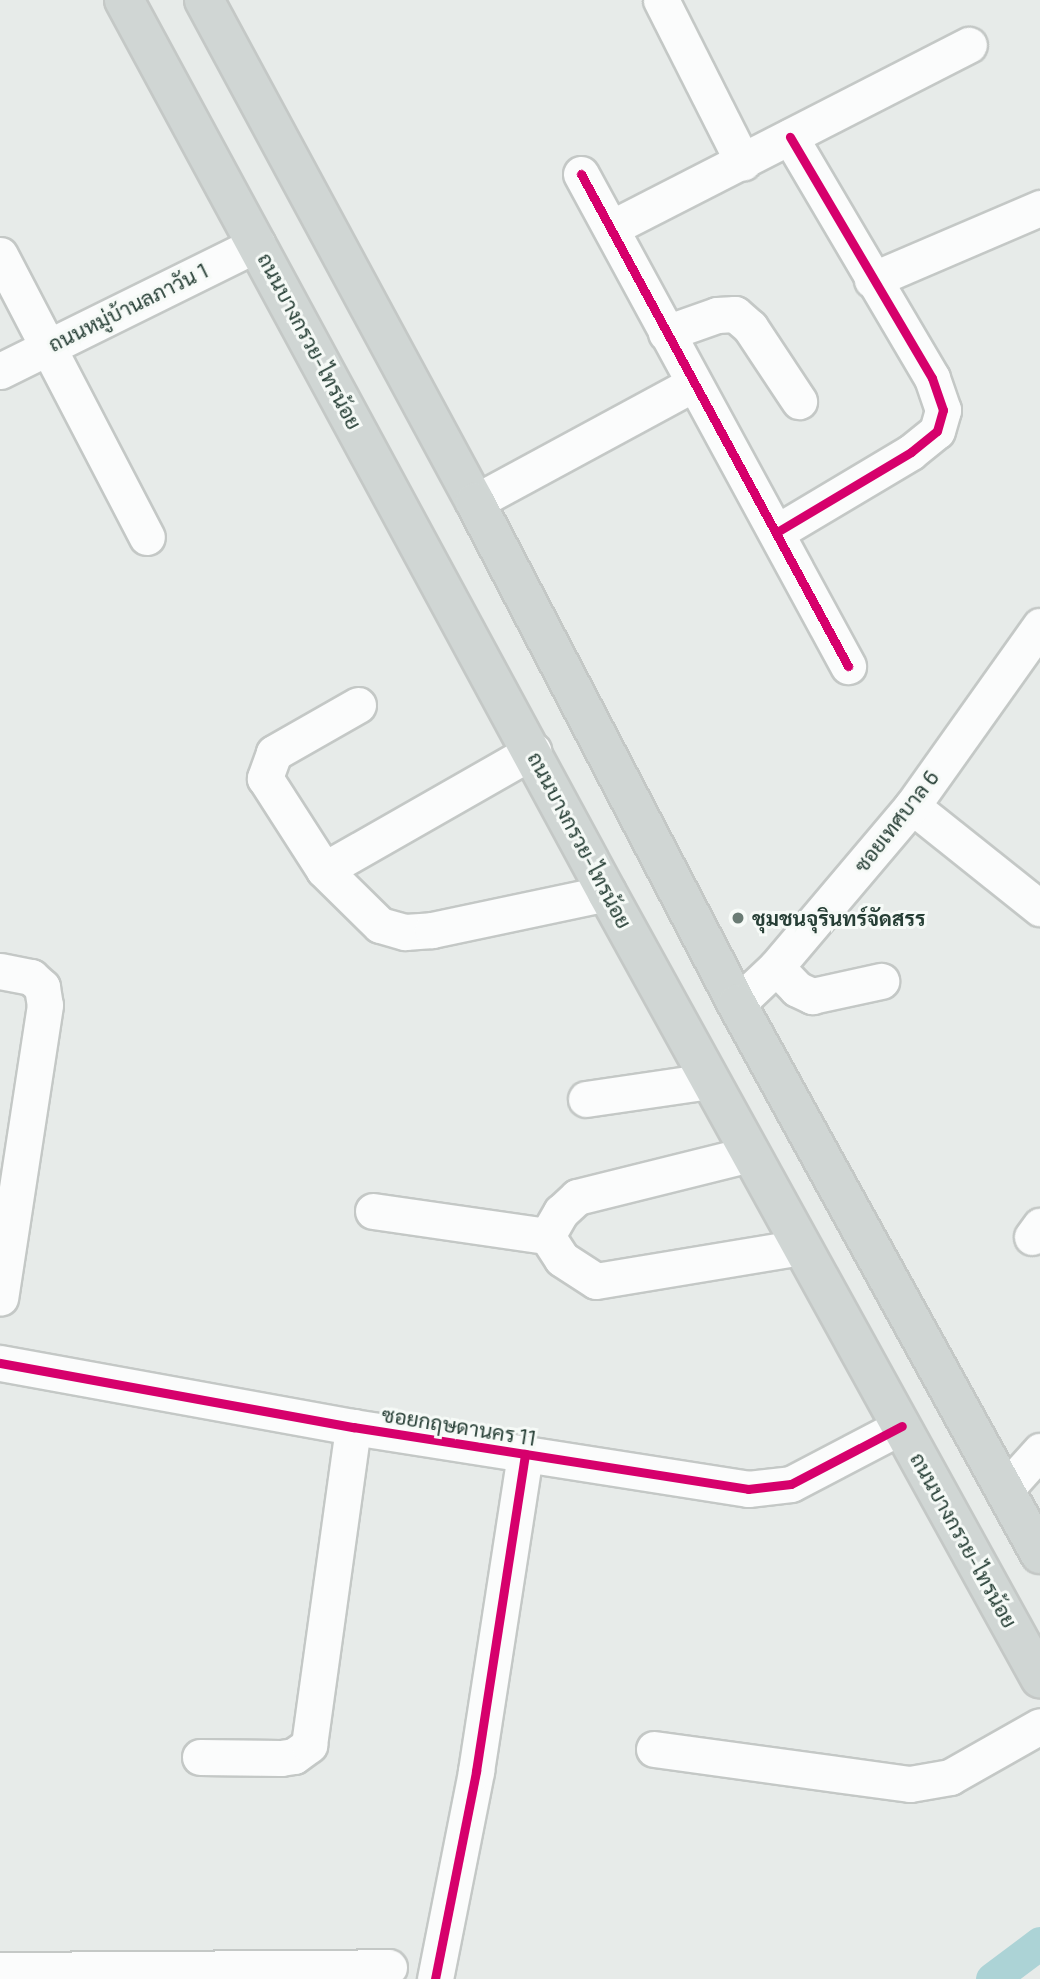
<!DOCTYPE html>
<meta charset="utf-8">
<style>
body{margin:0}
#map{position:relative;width:1040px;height:1979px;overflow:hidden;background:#e7ebe9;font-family:"Exo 2",Sarabun,sans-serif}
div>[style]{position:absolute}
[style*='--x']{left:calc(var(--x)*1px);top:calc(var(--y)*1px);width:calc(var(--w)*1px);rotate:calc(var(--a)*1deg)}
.canal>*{height:33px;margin:-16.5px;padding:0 16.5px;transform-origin:16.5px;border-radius:16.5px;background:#acd3d6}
.roads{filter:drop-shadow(2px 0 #c4c8c6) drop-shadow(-2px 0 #c4c8c6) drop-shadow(0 2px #c4c8c6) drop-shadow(0 -2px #c4c8c6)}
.minor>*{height:35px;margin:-17.5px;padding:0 17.5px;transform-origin:17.5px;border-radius:17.5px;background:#fbfcfc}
.major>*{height:38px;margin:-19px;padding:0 19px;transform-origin:19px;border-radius:19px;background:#d0d6d4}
.cycleway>*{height:9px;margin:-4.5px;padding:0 4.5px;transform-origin:4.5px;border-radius:4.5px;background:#d6006c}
.dots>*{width:19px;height:19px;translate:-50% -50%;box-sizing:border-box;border:4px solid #f6faf7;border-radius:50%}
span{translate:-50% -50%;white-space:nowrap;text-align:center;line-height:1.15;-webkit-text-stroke:6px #f6faf7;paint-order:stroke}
.street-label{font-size:21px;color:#263e35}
.poi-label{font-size:21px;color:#263e35;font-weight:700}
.left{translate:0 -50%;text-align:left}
</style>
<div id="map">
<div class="canal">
<div style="--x:992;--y:1979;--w:60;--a:-36.9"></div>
</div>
<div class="roads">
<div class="minor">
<div style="--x:661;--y:0;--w:182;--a:63.2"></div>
<div style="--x:581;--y:174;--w:560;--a:61.51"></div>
<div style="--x:611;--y:228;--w:402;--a:-27.1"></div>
<div style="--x:0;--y:255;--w:318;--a:62.5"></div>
<div style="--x:872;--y:280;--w:183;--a:-23.2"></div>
<div style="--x:666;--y:333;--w:54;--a:-19.4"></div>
<div style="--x:717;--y:315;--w:18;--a:-3"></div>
<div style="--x:735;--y:314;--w:20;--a:41"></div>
<div style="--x:750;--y:327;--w:89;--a:56.5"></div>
<div style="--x:0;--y:371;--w:287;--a:-26.3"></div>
<div style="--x:475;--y:502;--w:248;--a:-28.4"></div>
<div style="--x:777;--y:532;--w:156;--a:-30.8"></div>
<div style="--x:911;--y:452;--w:33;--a:-39"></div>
<div style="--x:937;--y:431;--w:22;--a:-74"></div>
<div style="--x:943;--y:410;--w:34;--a:-109"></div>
<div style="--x:932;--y:378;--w:280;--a:-120.5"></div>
<div style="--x:358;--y:705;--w:97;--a:150.3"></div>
<div style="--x:274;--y:753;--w:27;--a:110"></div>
<div style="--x:265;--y:778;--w:109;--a:57.3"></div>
<div style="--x:324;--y:870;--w:78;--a:44.5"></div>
<div style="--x:380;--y:925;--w:26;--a:16"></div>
<div style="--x:405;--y:932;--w:27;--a:-4"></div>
<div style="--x:432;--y:930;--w:179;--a:-11.9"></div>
<div style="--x:912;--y:806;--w:164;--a:38.6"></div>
<div style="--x:324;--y:870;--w:241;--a:-29.7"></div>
<div style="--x:776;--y:967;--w:30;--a:46"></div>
<div style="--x:797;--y:989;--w:17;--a:25"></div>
<div style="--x:812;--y:996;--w:71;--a:-12.3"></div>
<div style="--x:0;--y:971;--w:32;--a:11"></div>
<div style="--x:31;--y:977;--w:15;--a:42"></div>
<div style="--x:42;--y:987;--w:18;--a:81"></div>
<div style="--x:45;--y:1005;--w:296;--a:98.7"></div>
<div style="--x:737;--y:1004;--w:54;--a:-43.5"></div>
<div style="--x:776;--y:967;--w:211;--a:-49.8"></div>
<div style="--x:912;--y:806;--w:221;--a:-54.6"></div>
<div style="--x:586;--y:1099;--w:125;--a:-8.3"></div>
<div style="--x:373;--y:1211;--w:176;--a:8.2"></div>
<div style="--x:547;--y:1236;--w:27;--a:57"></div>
<div style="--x:562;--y:1259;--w:40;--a:32.9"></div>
<div style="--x:596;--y:1281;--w:208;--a:-9.4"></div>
<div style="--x:547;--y:1236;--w:28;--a:-60"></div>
<div style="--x:561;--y:1212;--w:22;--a:-43"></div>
<div style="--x:577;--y:1197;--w:178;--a:-14"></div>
<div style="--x:1032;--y:1237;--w:14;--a:-54"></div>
<div style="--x:0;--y:1363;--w:359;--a:10.3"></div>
<div style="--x:353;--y:1427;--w:400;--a:8.9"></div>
<div style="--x:748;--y:1489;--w:43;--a:-6.6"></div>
<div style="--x:791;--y:1484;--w:125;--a:-27.6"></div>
<div style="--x:1004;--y:1491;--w:54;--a:-48"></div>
<div style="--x:654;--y:1749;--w:258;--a:7.8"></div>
<div style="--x:910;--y:1784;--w:41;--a:-9.9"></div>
<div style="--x:950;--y:1777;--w:103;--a:-29.5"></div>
<div style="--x:200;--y:1757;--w:81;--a:0.7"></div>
<div style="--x:281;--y:1758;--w:13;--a:-9"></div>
<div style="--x:294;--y:1756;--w:19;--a:-36"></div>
<div style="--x:309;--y:1745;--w:321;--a:-82.1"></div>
<div style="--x:0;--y:1970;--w:389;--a:-0.4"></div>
<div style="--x:435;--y:1979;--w:212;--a:-78.8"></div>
<div style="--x:476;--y:1771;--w:321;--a:-81.2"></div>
</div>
<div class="major">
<div style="--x:124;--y:0;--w:1015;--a:61.59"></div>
<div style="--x:607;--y:893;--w:897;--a:61.12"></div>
<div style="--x:204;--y:0;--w:570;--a:61.64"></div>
<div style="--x:475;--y:502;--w:566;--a:62.44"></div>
<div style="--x:737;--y:1004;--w:628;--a:61.15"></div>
</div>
</div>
<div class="cycleway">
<div style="--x:581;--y:174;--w:560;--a:61.51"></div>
<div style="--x:777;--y:532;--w:156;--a:-30.8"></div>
<div style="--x:911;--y:452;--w:33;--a:-39"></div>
<div style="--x:937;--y:431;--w:22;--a:-74"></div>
<div style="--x:943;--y:410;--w:34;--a:-109"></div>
<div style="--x:932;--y:378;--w:280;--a:-120.5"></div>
<div style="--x:0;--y:1363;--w:359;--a:10.3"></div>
<div style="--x:353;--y:1427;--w:400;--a:8.9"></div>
<div style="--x:748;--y:1489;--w:43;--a:-6.6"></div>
<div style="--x:791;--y:1484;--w:125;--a:-27.6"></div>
<div style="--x:435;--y:1979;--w:212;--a:-78.8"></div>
<div style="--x:476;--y:1771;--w:321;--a:-81.2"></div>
</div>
<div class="dots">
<div style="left:738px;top:918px;background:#6a7b74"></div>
</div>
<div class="street-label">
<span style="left:128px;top:307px;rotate:-26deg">ถนนหมู่บ้านลภาวัน 1</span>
<span style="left:310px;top:341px;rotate:62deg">ถนนบางกรวย-ไทรน้อย</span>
<span style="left:896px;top:821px;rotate:-52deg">ซอยเทศบาล 6</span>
<span style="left:580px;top:840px;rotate:62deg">ถนนบางกรวย-ไทรน้อย</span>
<span style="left:459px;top:1426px;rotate:9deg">ซอยกฤษดานคร 11</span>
<span style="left:964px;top:1540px;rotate:61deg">ถนนบางกรวย-ไทรน้อย</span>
</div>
<div class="poi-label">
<span class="left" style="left:752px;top:918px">ชุมชนจุรินทร์จัดสรร</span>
</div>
</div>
